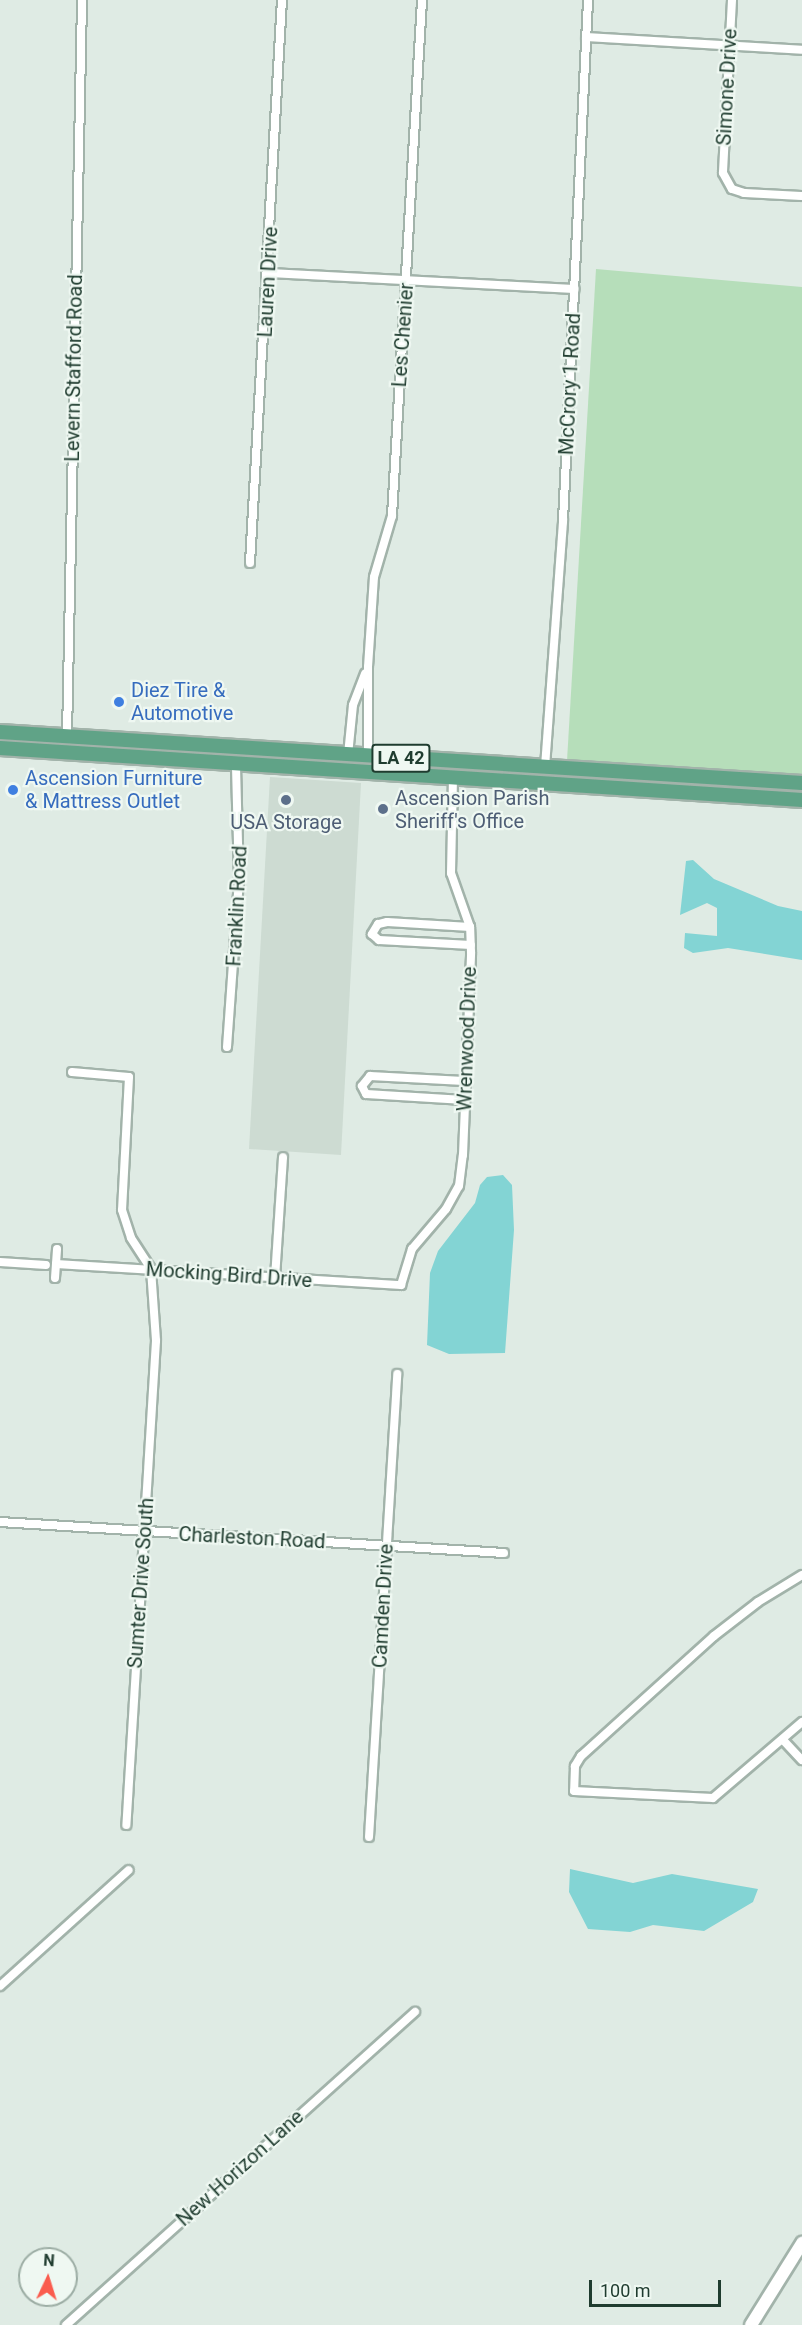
<!DOCTYPE html>
<style>
body{margin:0}
#map{position:relative;width:802px;height:2325px;overflow:hidden;background:#dfebe4;font-family:Roboto,sans-serif}
div>[style]{position:absolute}
[style*='--x']{left:calc(var(--x)*1px);top:calc(var(--y)*1px);width:calc(var(--w)*1px);rotate:calc(var(--a)*1deg)}
.built>*{inset:0;background:#cddbd2}
.green>*{inset:0;background:#b6deba}
.water>*{inset:0;background:#83d4d4}
.roads{filter:drop-shadow(2px 0 #a2b3aa) drop-shadow(-2px 0 #a2b3aa) drop-shadow(0 2px #a2b3aa) drop-shadow(0 -2px #a2b3aa)}
.street>*{height:8px;margin:-4px;padding:0 4px;transform-origin:4px;border-radius:4px;background:#fff}
.secondary>*{height:12px;margin:-6px;padding:0 6px;transform-origin:6px;border-radius:6px;background:#fff}
.primary>*{height:14px;margin:-7px;padding:0 7px;transform-origin:7px;border-radius:7px;background:#60a387}
.dots>*{width:16px;height:16px;translate:-50% -50%;box-sizing:border-box;border:3px solid #eff8f2;border-radius:50%}
span{translate:-50% -50%;white-space:nowrap;text-align:center;line-height:1.15;-webkit-text-stroke:4.5px #eff8f2;paint-order:stroke}
.shield-label span{padding:2px 4px;background:#eff8f2;border:2px solid;border-radius:4px;-webkit-text-stroke-width:0}
.shield-label{font-size:18px;color:#1f3c2f;font-weight:700}
.street-label{font-size:20px;color:#1f3c2f}
.shop-label{font-size:20px;color:#366cbe}
.left{translate:0 -50%;text-align:left}
.service-label{font-size:20px;color:#4e5e75}
.north{position:absolute;left:18px;top:2247px;width:60px;height:60px;box-sizing:border-box;background:#eff8f2;border:2px solid #9cada4;border-radius:50%;rotate:4deg;font-size:16px;font-weight:700;line-height:24px;text-align:center;color:#1f3c2f}
.north::after{content:'';display:block;margin:auto;width:21px;height:27px;background:#fa5c4e;clip-path:polygon(50% 0,100% 100%,50% 72%,0 100%)}
.scale{position:absolute;left:589px;top:2280px;width:132px;height:27px;box-sizing:border-box;border:3px solid #1f3c2f;border-top:0;padding-left:8px;font-size:18px;line-height:21px;white-space:nowrap;color:#1f3c2f;-webkit-text-stroke:4px #eff8f2;paint-order:stroke}
</style>
<div id="map">
<div class="built">
<div style="clip-path:polygon(270px 777px,361px 783px,341px 1155px,249px 1149px)"></div>
</div>
<div class="green">
<div style="clip-path:polygon(596px 269px,802px 287px,802px 776px,567px 761px)"></div>
</div>
<div class="water">
<div style="clip-path:polygon(693px 860px,714px 879px,778px 906px,802px 911px,802px 960px,728px 948px,693px 953px,684px 948px,685px 933px,717px 936px,717px 908px,707px 903px,680px 915px,686px 861px)"></div>
<div style="clip-path:polygon(503px 1175px,512px 1185px,514px 1230px,505px 1353px,449px 1354px,427px 1345px,430px 1273px,438px 1251px,475px 1203px,480px 1185px,487px 1177px)"></div>
<div style="clip-path:polygon(570px 1869px,633px 1883px,672px 1874px,758px 1889px,753px 1902px,704px 1931px,653px 1925px,630px 1932px,588px 1929px,569px 1892px)"></div>
</div>
<div class="roads">
<div class="street">
<div style="--x:732;--y:0;--w:173;--a:93"></div>
<div style="--x:723;--y:173;--w:18;--a:61"></div>
<div style="--x:732;--y:189;--w:13;--a:18"></div>
<div style="--x:744;--y:193;--w:58;--a:3"></div>
<div style="--x:586;--y:37;--w:216;--a:3.4"></div>
<div style="--x:269;--y:273;--w:306;--a:3"></div>
<div style="--x:250;--y:563;--w:564;--a:-86.75"></div>
<div style="--x:67;--y:736;--w:736;--a:-88.83"></div>
<div style="--x:348;--y:755;--w:50;--a:-84.3"></div>
<div style="--x:353;--y:705;--w:34;--a:-69"></div>
<div style="--x:368;--y:756;--w:89;--a:-90"></div>
<div style="--x:368;--y:667;--w:90;--a:-86.2"></div>
<div style="--x:374;--y:577;--w:64;--a:-73.6"></div>
<div style="--x:392;--y:516;--w:517;--a:-86.67"></div>
<div style="--x:545;--y:767;--w:247;--a:-85.8"></div>
<div style="--x:563;--y:521;--w:522;--a:-87.25"></div>
<div style="--x:470;--y:927;--w:83;--a:-176.6"></div>
<div style="--x:387;--y:922;--w:9;--a:167"></div>
<div style="--x:378;--y:924;--w:12;--a:121"></div>
<div style="--x:372;--y:934;--w:9;--a:41"></div>
<div style="--x:379;--y:940;--w:92;--a:3.1"></div>
<div style="--x:227;--y:1047;--w:166;--a:-85.9"></div>
<div style="--x:239;--y:881;--w:116;--a:-91.5"></div>
<div style="--x:72;--y:1072;--w:57;--a:5"></div>
<div style="--x:129;--y:1077;--w:133;--a:93"></div>
<div style="--x:122;--y:1210;--w:29;--a:72"></div>
<div style="--x:131;--y:1238;--w:37;--a:57"></div>
<div style="--x:151;--y:1269;--w:72;--a:86"></div>
<div style="--x:156;--y:1341;--w:485;--a:93.5"></div>
<div style="--x:464;--y:1100;--w:98;--a:-176.5"></div>
<div style="--x:366;--y:1094;--w:9;--a:-117"></div>
<div style="--x:362;--y:1086;--w:13;--a:-51"></div>
<div style="--x:370;--y:1076;--w:94;--a:3"></div>
<div style="--x:0;--y:1262;--w:46;--a:3.7"></div>
<div style="--x:56;--y:1264;--w:346;--a:3.5"></div>
<div style="--x:401;--y:1285;--w:38;--a:-73"></div>
<div style="--x:412;--y:1249;--w:52;--a:-49.6"></div>
<div style="--x:446;--y:1209;--w:26;--a:-61"></div>
<div style="--x:459;--y:1186;--w:31;--a:-83"></div>
<div style="--x:463;--y:1155;--w:203;--a:-87.7"></div>
<div style="--x:471;--y:952;--w:25;--a:-92"></div>
<div style="--x:470;--y:927;--w:57;--a:-109.4"></div>
<div style="--x:451;--y:873;--w:95;--a:-88.8"></div>
<div style="--x:55;--y:1278;--w:29;--a:-86"></div>
<div style="--x:275;--y:1278;--w:121;--a:-86.2"></div>
<div style="--x:0;--y:1522;--w:505;--a:3.52"></div>
<div style="--x:802;--y:1575;--w:52;--a:148.5"></div>
<div style="--x:758;--y:1602;--w:56;--a:142.3"></div>
<div style="--x:714;--y:1636;--w:179;--a:137.9"></div>
<div style="--x:581;--y:1756;--w:12;--a:121"></div>
<div style="--x:575;--y:1766;--w:25;--a:92"></div>
<div style="--x:574;--y:1791;--w:139;--a:2.9"></div>
<div style="--x:713;--y:1798;--w:117;--a:-40.5"></div>
<div style="--x:784;--y:1741;--w:26;--a:47"></div>
<div style="--x:369;--y:1837;--w:464;--a:-86.5"></div>
<div style="--x:0;--y:1986;--w:173;--a:-42"></div>
<div style="--x:66;--y:2325;--w:469;--a:-41.9"></div>
</div>
<div class="secondary">
<div style="--x:751;--y:2325;--w:97;--a:-58.1"></div>
</div>
<div class="primary">
<div style="--x:0;--y:732;--w:804;--a:3.64"></div>
<div style="--x:0;--y:748;--w:804;--a:3.71"></div>
</div>
</div>
<div class="dots">
<div style="left:119px;top:702px;background:#3f7fe0"></div>
<div style="left:13px;top:790px;background:#3f7fe0"></div>
<div style="left:286px;top:800px;background:#5c6f8a"></div>
<div style="left:383px;top:809px;background:#5c6f8a"></div>
</div>
<div class="shield-label">
<span style="left:401px;top:758px">LA 42</span>
</div>
<div class="street-label">
<span style="left:727px;top:87px;rotate:-87deg">Simone Drive</span>
<span style="left:268px;top:282px;rotate:-87deg">Lauren Drive</span>
<span style="left:403px;top:335px;rotate:-86deg">Les Chenier</span>
<span style="left:74px;top:368px;rotate:-89deg">Levern Stafford Road</span>
<span style="left:570px;top:384px;rotate:-87deg">McCrory 1 Road</span>
<span style="left:237px;top:906px;rotate:-87deg">Franklin Road</span>
<span style="left:467px;top:1039px;rotate:-88deg">Wrenwood Drive</span>
<span style="left:229px;top:1275px;rotate:4deg">Mocking Bird Drive</span>
<span style="left:252px;top:1538px;rotate:3deg">Charleston Road</span>
<span style="left:141px;top:1583px;rotate:-86deg">Sumter Drive South</span>
<span style="left:383px;top:1606px;rotate:-87deg">Camden Drive</span>
<span style="left:240px;top:2168px;rotate:-42deg">New Horizon Lane</span>
</div>
<div class="shop-label">
<span class="left" style="left:131px;top:702px">Diez Tire &amp;<br>Automotive</span>
<span class="left" style="left:25px;top:790px">Ascension Furniture<br>&amp; Mattress Outlet</span>
</div>
<div class="service-label">
<span class="left" style="left:395px;top:810px">Ascension Parish<br>Sheriff's Office</span>
<span style="left:286px;top:822px">USA Storage</span>
</div>
<div class="north">N</div>
<div class="scale">100 m</div>
</div>
